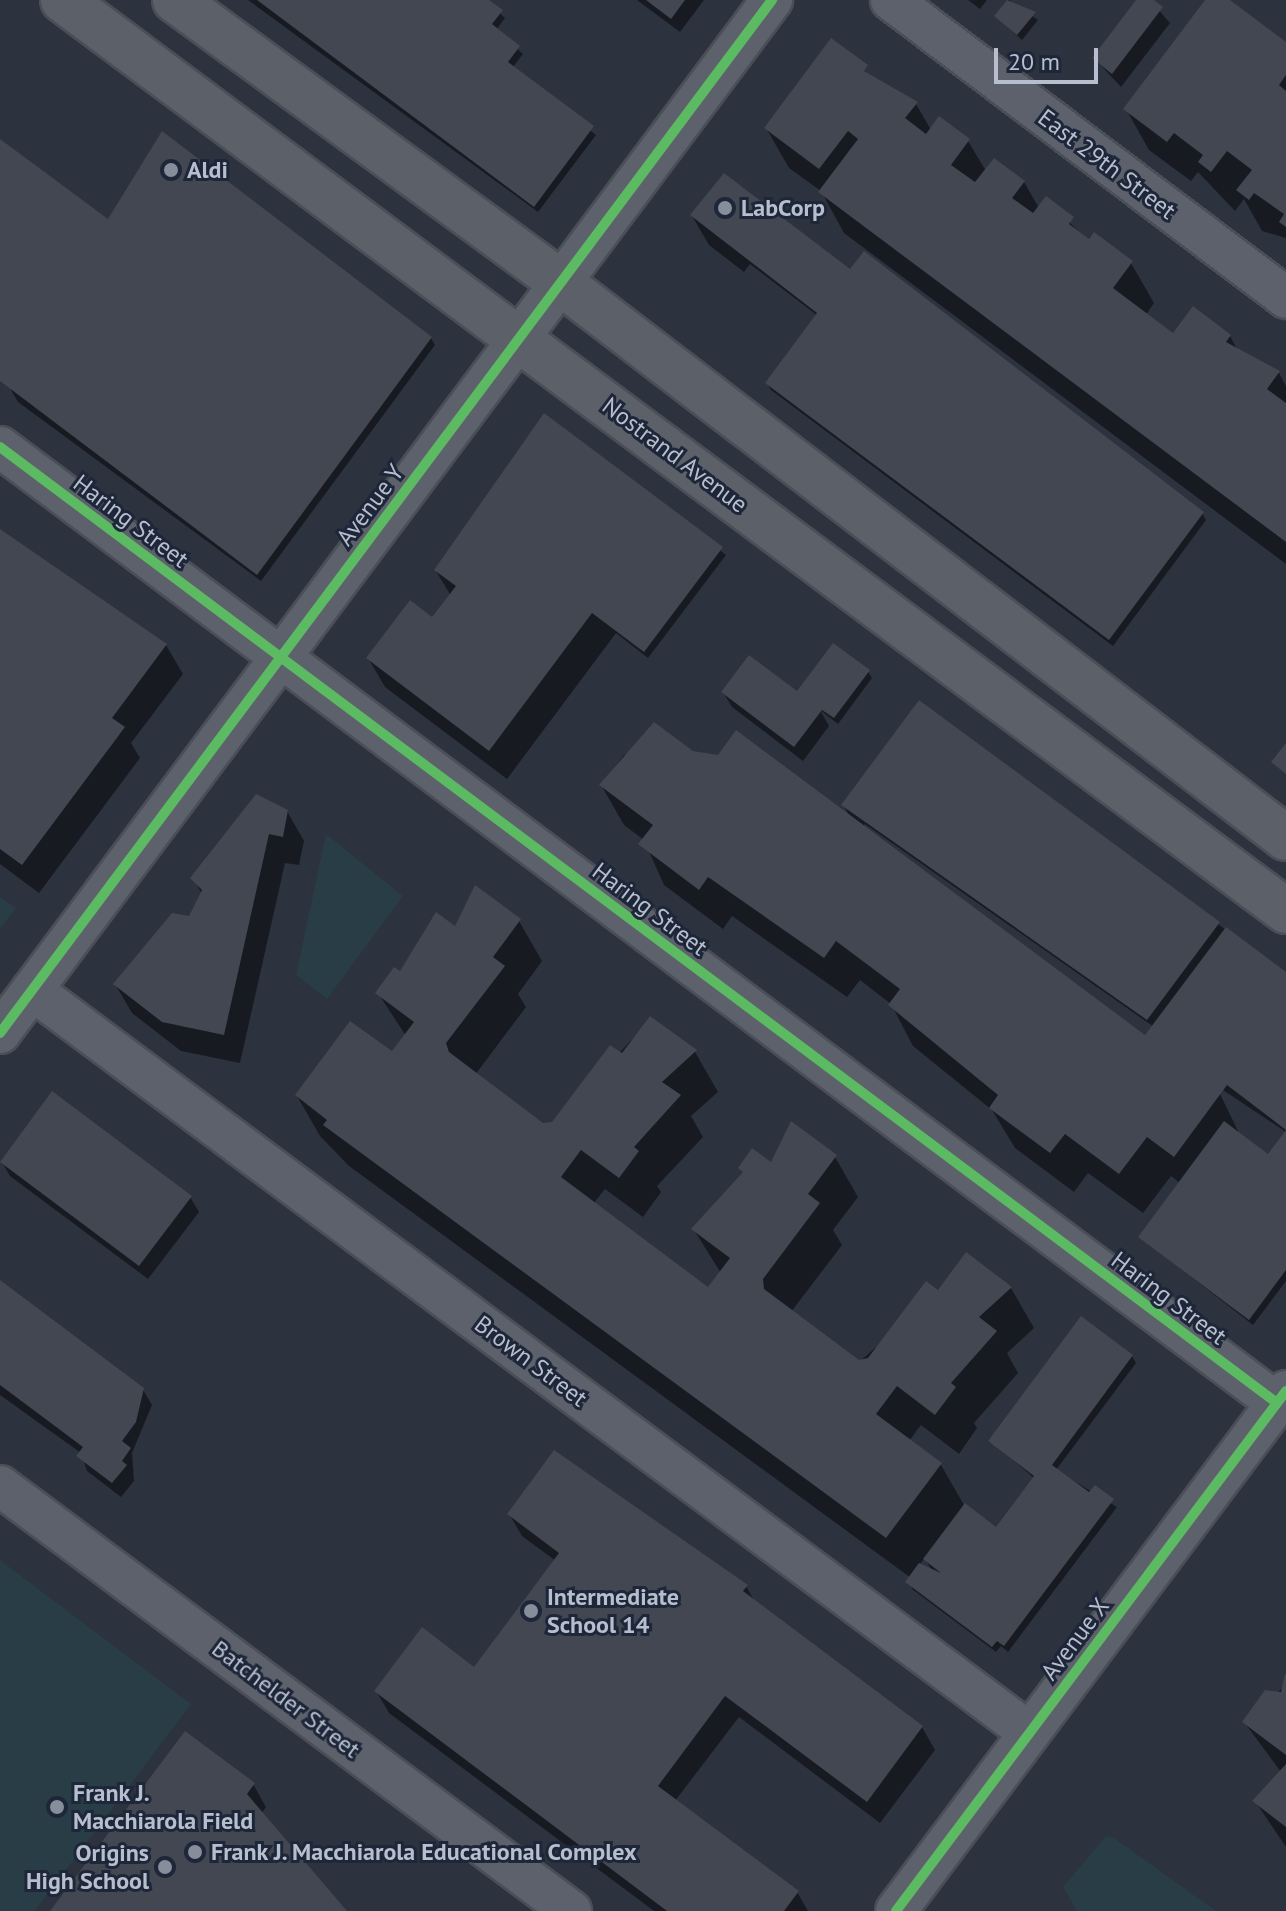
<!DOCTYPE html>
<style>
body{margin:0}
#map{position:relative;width:1286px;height:1911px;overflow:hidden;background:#2c323e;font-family:"PT Sans",sans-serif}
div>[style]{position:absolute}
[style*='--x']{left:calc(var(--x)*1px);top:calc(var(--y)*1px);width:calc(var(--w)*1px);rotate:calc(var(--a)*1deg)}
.green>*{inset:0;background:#283d45}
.shadow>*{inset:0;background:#0007}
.building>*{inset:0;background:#424752}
.roads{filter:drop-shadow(2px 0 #4a4f57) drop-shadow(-2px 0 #4a4f57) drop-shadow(0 2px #4a4f57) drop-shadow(0 -2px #4a4f57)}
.minor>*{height:40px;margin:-20px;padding:0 20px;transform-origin:20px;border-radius:20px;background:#5d616b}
.secondary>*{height:44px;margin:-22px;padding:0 22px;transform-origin:22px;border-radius:22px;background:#5c6069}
.cycleway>*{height:10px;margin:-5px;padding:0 5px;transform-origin:5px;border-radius:5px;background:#5cba63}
.dots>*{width:22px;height:22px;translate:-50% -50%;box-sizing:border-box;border:4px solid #1e2739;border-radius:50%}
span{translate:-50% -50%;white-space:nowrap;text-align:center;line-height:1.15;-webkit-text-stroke:6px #1e2739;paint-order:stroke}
.street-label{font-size:24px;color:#b7becd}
.poi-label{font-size:24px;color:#b7becd;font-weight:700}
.left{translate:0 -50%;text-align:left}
.right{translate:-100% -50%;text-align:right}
.scale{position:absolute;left:994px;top:48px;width:104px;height:36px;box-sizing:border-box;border:4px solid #b7becd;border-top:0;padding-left:10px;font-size:24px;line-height:28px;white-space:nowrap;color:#b7becd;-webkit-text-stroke:6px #1e2739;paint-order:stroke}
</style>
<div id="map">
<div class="green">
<div style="clip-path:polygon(326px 834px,403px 896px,327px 999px,296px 975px)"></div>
<div style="clip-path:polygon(0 897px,16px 908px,0 929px)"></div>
<div style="clip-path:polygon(0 1560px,191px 1704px,35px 1911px,0 1911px)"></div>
<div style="clip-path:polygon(1106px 1836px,1114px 1838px,1216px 1911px,1077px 1911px,1063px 1887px)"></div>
</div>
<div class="shadow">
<div style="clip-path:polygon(248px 0,485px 0,505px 18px,496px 30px,523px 54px,512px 68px,596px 135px,538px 212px)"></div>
<div style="clip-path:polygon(637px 0,704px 0,680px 32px)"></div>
<div style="clip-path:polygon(968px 0,987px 0,980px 9px)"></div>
<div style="clip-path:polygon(1009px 0,1038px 20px,1022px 40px,996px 16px)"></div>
<div style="clip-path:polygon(1138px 0,1150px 0,1170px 23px,1121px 87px,1094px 58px)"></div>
<div style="clip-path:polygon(1208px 0,1227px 0,1286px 44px,1286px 238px,1262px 231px,1244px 199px,1235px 211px,1198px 172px,1191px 181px,1149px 150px,1126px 109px)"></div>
<div style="clip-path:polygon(831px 40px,874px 80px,916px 104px,931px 130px,968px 141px,986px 171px,994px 160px,1024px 182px,1039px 208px,1046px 199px,1089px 242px,1131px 263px,1154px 303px,1146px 315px,1174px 336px,1230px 336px,1238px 351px,1279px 373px,1286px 386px,1286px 564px,844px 233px,821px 191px,789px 168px,766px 128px)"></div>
<div style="clip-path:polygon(0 143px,109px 221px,431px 338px,435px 345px,261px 581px,18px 402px,0 371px)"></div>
<div style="clip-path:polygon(692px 216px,850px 272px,1202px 513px,1206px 520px,1113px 646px,771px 390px,767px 383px,818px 316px,750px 264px,744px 272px,709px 245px)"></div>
<div style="clip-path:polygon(544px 416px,726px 555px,648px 658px,616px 633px,507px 779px,385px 687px,368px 658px,432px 620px,451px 596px,436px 571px)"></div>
<div style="clip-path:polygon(0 531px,166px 645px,183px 674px,131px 743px,140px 758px,39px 893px,0 864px)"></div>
<div style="clip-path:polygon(868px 672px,872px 678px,838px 724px,820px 710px,829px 726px,803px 761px,732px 707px,723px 692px,803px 698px)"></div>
<div style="clip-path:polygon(evenodd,692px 753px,851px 818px,843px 805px,1218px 924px,1286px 974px,1286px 1132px,1199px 1074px,1220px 1094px,1241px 1137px,1268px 1157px,1286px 1134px,1286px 1281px,1253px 1325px,1140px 1237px,1180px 1183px,1171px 1176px,1143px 1213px,1088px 1173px,1074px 1192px,1015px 1148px,992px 1110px,913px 1046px,891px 1004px,860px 980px,847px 997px,732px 916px,723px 929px,664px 885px,644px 840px,624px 825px,601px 785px,624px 755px,692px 753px,865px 824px,1154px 1027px,1152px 1043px,862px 827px,865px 824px)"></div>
<div style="clip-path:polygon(287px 811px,304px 841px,299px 865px,285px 863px,240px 1063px,181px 1051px,132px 1013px,115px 984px,190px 918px,202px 894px,193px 878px)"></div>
<div style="clip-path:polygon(evenodd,519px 921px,542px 961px,518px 994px,526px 1007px,475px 1075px,543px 1125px,553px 1124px,651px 1019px,695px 1052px,718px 1092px,691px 1116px,703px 1137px,657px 1186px,661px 1192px,643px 1217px,605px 1189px,593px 1204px,708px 1290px,721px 1273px,694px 1230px,744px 1174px,740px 1168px,835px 1157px,858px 1197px,833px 1230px,842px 1245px,791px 1312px,859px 1362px,939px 1292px,966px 1255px,1011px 1288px,1034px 1328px,1007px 1353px,1018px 1373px,974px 1423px,977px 1428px,959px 1454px,921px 1425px,909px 1441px,941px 1465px,964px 1505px,996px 1530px,1034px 1478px,991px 1441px,1132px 1356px,1136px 1363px,1056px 1470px,1117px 1507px,1008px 1652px,1001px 1646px,996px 1652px,912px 1589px,911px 1578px,349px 1166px,320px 1136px,297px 1096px,392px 1054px,406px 1036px,378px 993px,455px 929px,519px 921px,925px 1558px,932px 1571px,919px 1565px,925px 1558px)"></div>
<div style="clip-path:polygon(2px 1162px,190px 1197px,199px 1212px,148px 1279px,10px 1176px)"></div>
<div style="clip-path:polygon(0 1283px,143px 1390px,152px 1405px,132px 1453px,134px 1481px,121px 1497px,87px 1471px,81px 1453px,0 1395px)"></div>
<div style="clip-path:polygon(509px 1514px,746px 1586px,756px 1604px,922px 1727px,935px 1750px,880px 1823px,739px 1717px,675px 1801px,797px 1892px,808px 1911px,654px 1911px,389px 1713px,376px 1691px,475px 1669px,556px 1561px,522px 1536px)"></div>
<div style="clip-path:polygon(1286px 1685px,1286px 1847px,1255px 1801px,1281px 1772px,1244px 1722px)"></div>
<div style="clip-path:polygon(253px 1784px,266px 1807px,261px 1814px,344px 1911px,52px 1911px)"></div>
</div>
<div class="building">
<div style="clip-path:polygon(257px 0,489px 0,503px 10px,492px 24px,520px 46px,508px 62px,594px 126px,534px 207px)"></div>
<div style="clip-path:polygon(646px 0,685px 0,671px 19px)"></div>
<div style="clip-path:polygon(1007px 0,1036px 12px,1017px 35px,994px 16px)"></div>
<div style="clip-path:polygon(1154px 0,1163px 7px,1112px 74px,1092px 58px,1136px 0)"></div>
<div style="clip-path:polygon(1205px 0,1230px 0,1286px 42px,1286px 75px,1279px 85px,1286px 91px,1286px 227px,1279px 222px,1284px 214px,1254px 193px,1249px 200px,1236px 190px,1252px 170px,1227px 151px,1211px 172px,1198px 162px,1203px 155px,1174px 133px,1167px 142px,1123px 109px)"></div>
<div style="clip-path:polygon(831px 38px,868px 65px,864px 71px,918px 102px,905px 118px,926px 134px,939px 116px,970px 139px,951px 165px,975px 182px,994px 158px,1025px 181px,1012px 198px,1033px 213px,1046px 196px,1074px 217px,1069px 224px,1089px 239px,1094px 232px,1133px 261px,1113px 288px,1173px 333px,1193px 306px,1231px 335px,1226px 342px,1280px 371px,1267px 389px,1286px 403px,1286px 542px,818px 192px,858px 139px,848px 131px,819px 169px,764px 128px)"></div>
<div style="clip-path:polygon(162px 131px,432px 337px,257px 575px,0 381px,0 139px,108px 219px)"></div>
<div style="clip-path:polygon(724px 173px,850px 269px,864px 251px,1204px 512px,1109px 640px,765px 383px,817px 313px,690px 215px)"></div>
<div style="clip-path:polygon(544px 413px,723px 547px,644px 652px,592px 613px,489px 751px,366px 658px,410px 600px,432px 617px,456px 586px,434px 570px)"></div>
<div style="clip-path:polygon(0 529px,167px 644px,112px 718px,125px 727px,22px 865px,0 849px)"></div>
<div style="clip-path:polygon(833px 643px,870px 670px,834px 718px,822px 710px,794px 747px,721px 692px,749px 655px,797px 691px)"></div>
<div style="clip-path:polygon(919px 700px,1220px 922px,1147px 1020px,841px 805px)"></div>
<div style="clip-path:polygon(654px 722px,693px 751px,718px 755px,736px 730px,1145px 1035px,1226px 927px,1286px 972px,1286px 1130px,1227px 1085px,1174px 1157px,1147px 1137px,1119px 1174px,1065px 1134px,1050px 1153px,989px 1108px,998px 1095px,888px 1005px,900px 989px,836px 941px,824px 958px,708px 877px,699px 890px,638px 844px,653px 825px,599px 785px)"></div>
<div style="clip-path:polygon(1286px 743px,1286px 774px,1271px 762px)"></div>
<div style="clip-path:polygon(256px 794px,288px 810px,283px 837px,269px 834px,224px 1035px,162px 1022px,113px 984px,172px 913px,189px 916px,202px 890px,190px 878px)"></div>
<div style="clip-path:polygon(475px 885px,521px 919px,493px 957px,505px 966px,446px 1043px,449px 1052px,543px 1123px,552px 1122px,610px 1045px,622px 1053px,650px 1016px,697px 1050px,662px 1082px,681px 1095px,634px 1147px,639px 1151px,619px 1178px,581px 1150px,561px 1177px,708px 1287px,730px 1258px,691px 1229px,743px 1172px,738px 1168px,752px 1148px,771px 1162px,791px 1121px,837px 1155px,808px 1194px,820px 1203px,763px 1279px,764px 1289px,859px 1360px,868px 1358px,926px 1281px,938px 1290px,966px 1252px,1012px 1287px,979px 1317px,997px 1331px,951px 1383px,956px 1387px,935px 1415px,897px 1386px,876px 1414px,942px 1463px,886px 1538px,323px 1125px,327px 1120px,295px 1095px,350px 1021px,392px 1051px,414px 1022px,375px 993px,394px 967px,400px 971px,436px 912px,455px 926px)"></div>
<div style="clip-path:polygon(52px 1091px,192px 1196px,139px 1266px,0 1162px)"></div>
<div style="clip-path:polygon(1224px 1121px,1268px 1154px,1286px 1130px,1286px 1270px,1249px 1320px,1138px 1237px)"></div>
<div style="clip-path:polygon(0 1280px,144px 1388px,136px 1422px,122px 1441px,131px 1448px,122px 1461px,127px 1465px,112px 1483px,76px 1456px,83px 1447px,0 1385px)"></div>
<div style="clip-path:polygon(1081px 1316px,1133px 1355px,1052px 1465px,1089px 1492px,1095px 1485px,1114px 1499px,1004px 1646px,997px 1641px,992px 1647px,905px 1582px,919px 1563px,941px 1573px,923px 1559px,965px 1503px,996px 1527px,1034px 1476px,988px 1441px)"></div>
<div style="clip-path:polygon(554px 1450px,748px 1585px,743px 1591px,923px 1726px,867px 1802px,725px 1696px,658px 1786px,799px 1891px,784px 1911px,667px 1911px,374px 1691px,422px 1627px,474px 1667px,559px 1553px,507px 1514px)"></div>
<div style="clip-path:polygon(1285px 1674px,1286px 1674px,1286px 1755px,1242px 1722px,1265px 1690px,1281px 1692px)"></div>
<div style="clip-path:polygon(185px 1731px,255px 1783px,247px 1794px,347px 1911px,50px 1911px)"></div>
<div style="clip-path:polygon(1286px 1764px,1286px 1827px,1252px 1801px)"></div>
</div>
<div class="roads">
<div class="minor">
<div style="--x:891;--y:0;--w:495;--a:37"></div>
<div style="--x:0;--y:447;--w:1595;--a:36.82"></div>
<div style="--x:32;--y:990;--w:1244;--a:36.67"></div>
<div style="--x:0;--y:1033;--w:1290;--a:-53.23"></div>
<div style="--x:0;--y:1486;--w:712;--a:36.66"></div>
<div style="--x:896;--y:1911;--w:650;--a:-53.13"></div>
</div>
<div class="secondary">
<div style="--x:63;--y:0;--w:1525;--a:36.68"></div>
<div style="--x:175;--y:0;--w:479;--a:36.2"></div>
<div style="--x:561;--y:283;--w:913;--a:37.43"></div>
</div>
</div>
<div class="cycleway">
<div style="--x:0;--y:447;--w:1595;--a:36.82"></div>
<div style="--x:0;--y:1033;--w:1290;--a:-53.23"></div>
<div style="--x:896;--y:1911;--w:650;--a:-53.13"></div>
</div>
<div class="dots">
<div style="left:171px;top:170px;background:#868d9b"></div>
<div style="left:725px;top:208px;background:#868d9b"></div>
<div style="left:531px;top:1611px;background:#868d9b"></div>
<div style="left:57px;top:1807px;background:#868d9b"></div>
<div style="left:195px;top:1852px;background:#868d9b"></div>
<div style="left:165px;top:1867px;background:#868d9b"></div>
</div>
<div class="street-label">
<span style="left:1107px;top:164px;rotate:37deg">East 29th Street</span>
<span style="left:675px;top:455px;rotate:37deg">Nostrand Avenue</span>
<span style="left:370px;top:505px;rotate:-53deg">Avenue Y</span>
<span style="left:131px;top:521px;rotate:37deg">Haring Street</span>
<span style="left:650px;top:909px;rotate:37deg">Haring Street</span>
<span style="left:1169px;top:1298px;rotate:37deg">Haring Street</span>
<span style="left:531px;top:1361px;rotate:37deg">Brown Street</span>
<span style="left:1075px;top:1639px;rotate:-53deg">Avenue X</span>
<span style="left:286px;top:1699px;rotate:37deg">Batchelder Street</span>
</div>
<div class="poi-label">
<span class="left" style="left:187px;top:170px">Aldi</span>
<span class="left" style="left:741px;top:208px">LabCorp</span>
<span class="left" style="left:547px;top:1611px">Intermediate<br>School 14</span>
<span class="left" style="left:73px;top:1807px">Frank J.<br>Macchiarola Field</span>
<span class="left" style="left:211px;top:1852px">Frank J. Macchiarola Educational Complex</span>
<span class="right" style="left:149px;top:1867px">Origins<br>High School</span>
</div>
<div class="scale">20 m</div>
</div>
